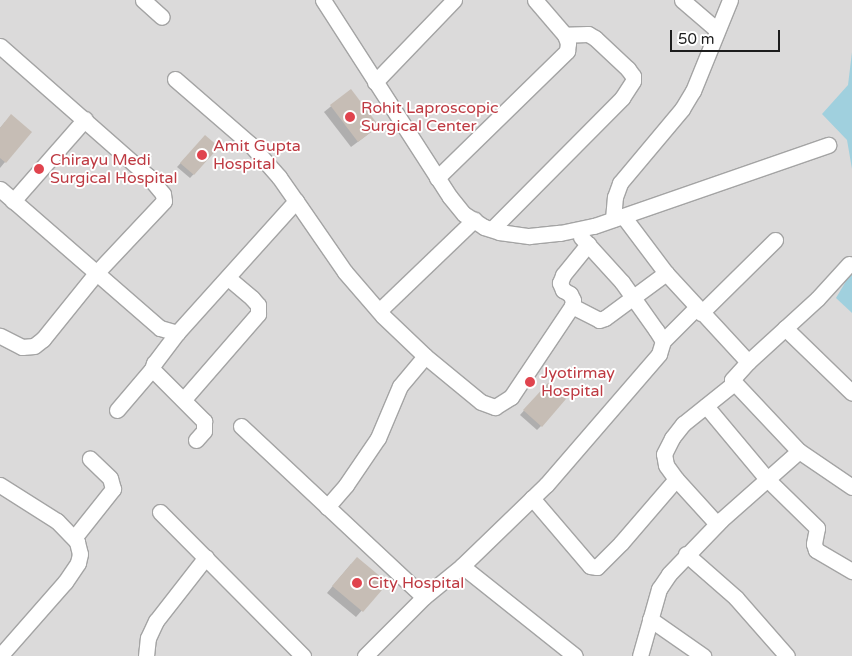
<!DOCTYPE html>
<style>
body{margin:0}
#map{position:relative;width:852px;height:656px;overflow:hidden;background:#eeeae2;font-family:"Varela Round",sans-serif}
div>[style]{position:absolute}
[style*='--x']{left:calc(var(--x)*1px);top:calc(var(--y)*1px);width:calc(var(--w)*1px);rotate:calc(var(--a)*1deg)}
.residential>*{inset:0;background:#dbdada}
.water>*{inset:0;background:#a0d0de}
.shadow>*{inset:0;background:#0003}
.building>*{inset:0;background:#c6bdb5}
.roads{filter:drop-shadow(1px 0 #a4a4a4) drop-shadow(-1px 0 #a4a4a4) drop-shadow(0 1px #a4a4a4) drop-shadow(0 -1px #a4a4a4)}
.street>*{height:15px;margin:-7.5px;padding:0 7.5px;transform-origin:7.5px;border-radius:7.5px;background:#fff}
.dots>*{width:14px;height:14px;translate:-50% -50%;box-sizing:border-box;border:2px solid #fff;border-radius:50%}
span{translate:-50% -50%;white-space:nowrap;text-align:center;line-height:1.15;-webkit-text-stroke:4px #fff;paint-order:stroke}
.health-label{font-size:16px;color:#be3a42}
.left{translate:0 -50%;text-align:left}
.scale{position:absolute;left:670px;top:30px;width:110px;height:22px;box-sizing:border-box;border:2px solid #1d1d1d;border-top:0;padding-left:6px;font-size:15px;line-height:18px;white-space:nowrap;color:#1d1d1d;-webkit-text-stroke:4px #fff;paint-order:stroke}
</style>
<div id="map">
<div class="residential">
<div style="clip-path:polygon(0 0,852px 0,852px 656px,0 656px)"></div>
</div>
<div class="water">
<div style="clip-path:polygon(852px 52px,852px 169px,847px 140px,822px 114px,848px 85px)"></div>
<div style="clip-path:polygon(852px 271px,852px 313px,836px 298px)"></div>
</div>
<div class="shadow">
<div style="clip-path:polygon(351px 90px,371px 132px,351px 147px,324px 112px)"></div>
<div style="clip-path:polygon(5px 122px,5px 162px,0 168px,0 128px)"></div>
<div style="clip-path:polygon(202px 140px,218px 148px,190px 178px,177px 167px)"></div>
<div style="clip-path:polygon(544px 388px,541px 426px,537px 430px,520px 415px)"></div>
<div style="clip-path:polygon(351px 564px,386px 583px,356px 617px,327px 593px)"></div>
</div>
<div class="building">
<div style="clip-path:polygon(351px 89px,379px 126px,358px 142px,330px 105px)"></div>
<div style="clip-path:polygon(11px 114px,32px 132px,6px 163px,0 158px,0 128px)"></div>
<div style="clip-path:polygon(205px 135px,219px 147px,194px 175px,180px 163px)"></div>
<div style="clip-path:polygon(548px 383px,566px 399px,542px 427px,523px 410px)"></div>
<div style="clip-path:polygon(357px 557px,388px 583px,363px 612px,332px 586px)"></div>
</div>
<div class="roads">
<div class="street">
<div style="--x:143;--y:0;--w:25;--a:42"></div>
<div style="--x:323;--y:0;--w:234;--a:57.2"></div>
<div style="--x:450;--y:197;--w:22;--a:51"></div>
<div style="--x:464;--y:214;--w:24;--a:33"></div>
<div style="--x:484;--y:227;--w:16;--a:18"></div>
<div style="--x:499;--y:232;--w:30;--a:8"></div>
<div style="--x:529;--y:236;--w:31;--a:-6"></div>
<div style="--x:560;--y:233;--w:35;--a:-12"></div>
<div style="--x:594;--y:226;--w:248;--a:-19.1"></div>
<div style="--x:682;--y:0;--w:46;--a:40.6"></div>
<div style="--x:0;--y:46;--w:197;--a:41.3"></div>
<div style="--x:148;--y:176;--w:23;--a:50"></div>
<div style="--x:163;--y:194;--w:7;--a:82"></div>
<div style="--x:164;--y:201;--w:98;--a:133.3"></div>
<div style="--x:97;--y:272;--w:86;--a:128.9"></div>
<div style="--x:43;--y:339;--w:11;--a:142"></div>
<div style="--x:34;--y:346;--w:12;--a:175"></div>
<div style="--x:22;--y:347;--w:25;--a:-153"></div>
<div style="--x:175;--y:79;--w:99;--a:40.9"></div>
<div style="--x:250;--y:144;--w:44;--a:48.7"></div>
<div style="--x:279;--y:177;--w:29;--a:55"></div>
<div style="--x:375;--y:82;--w:114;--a:-46.1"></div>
<div style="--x:437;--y:178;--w:182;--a:-44.3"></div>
<div style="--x:567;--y:51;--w:8;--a:-83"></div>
<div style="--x:568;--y:43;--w:9;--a:-111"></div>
<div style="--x:565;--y:35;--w:46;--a:-130.6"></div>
<div style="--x:0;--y:189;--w:212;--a:41"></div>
<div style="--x:160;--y:328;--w:18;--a:16"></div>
<div style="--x:177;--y:333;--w:178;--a:-48"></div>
<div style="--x:296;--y:201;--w:86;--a:55.4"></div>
<div style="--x:345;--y:272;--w:58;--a:49.2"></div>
<div style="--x:383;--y:316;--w:58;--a:43.6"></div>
<div style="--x:425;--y:356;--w:72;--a:39.4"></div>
<div style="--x:481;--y:402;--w:15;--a:20"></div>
<div style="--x:495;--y:407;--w:19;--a:-32"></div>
<div style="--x:511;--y:397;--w:110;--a:-56.2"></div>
<div style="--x:572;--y:306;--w:6;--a:-81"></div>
<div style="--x:573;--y:300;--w:7;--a:-117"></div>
<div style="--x:570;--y:294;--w:8;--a:-150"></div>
<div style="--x:563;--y:290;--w:8;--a:-113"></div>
<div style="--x:560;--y:283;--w:9;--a:-69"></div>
<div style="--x:563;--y:275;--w:40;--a:-51"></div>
<div style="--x:13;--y:201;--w:109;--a:-48.7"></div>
<div style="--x:623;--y:216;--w:71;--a:53"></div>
<div style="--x:666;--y:273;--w:121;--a:47.3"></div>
<div style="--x:613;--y:219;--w:22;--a:-85"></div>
<div style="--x:615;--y:197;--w:15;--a:-70"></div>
<div style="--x:620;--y:183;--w:97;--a:-50"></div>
<div style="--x:682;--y:109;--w:21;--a:-59"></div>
<div style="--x:693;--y:91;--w:98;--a:-67.9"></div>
<div style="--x:492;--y:229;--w:185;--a:-45.2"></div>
<div style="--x:622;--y:98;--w:20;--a:-57"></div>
<div style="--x:633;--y:81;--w:5;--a:-90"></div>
<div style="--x:633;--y:76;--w:9;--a:-126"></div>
<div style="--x:628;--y:69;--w:45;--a:-136.8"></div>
<div style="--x:595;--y:38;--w:8;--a:-150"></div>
<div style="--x:588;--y:34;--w:23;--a:178"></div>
<div style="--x:849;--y:264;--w:47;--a:132.4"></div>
<div style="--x:817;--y:299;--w:93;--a:137.6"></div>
<div style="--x:748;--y:362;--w:24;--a:132"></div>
<div style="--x:732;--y:380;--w:98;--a:46.7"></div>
<div style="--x:799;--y:451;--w:64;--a:34.2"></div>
<div style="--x:572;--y:306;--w:30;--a:27"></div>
<div style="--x:599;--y:320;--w:6;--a:-18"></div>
<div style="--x:605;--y:318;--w:76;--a:-36.4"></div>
<div style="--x:379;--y:311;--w:132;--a:-43.8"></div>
<div style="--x:701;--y:313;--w:104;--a:-44.6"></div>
<div style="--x:785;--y:328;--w:93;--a:44.1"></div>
<div style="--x:177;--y:333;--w:38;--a:127"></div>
<div style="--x:154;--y:363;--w:6;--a:108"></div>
<div style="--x:152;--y:369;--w:74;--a:45"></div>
<div style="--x:204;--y:421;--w:10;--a:90"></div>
<div style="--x:204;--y:431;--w:12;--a:132"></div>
<div style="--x:663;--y:341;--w:47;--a:-45"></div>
<div style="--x:184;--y:399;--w:113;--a:-49"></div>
<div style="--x:258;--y:314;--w:9;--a:-90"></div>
<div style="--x:258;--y:305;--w:9;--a:-131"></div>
<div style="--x:252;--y:298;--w:31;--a:-140"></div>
<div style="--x:706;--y:406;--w:95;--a:50.1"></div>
<div style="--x:767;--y:479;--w:70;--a:44.4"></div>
<div style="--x:817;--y:528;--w:16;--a:101"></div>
<div style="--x:814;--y:544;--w:6;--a:72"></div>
<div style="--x:816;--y:550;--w:42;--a:30.3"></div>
<div style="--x:117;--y:410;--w:54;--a:-49.5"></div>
<div style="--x:241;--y:426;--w:250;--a:43.1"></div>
<div style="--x:0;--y:485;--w:67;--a:32.3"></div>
<div style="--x:57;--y:521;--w:29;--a:46"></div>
<div style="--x:77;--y:542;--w:12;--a:76"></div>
<div style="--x:80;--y:554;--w:9;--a:103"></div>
<div style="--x:78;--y:563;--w:23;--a:124"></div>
<div style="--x:65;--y:582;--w:98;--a:131.3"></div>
<div style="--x:532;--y:498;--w:89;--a:49.5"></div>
<div style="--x:590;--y:566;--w:7;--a:8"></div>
<div style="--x:597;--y:567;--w:34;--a:-45"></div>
<div style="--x:621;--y:543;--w:84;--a:-49.3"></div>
<div style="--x:327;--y:507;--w:29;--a:-49"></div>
<div style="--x:346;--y:485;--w:57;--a:-55.8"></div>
<div style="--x:378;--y:438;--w:56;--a:-67.1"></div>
<div style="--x:400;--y:386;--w:39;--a:-50"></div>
<div style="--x:160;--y:512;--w:203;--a:45.2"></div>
<div style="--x:717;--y:524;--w:61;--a:-132.3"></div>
<div style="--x:676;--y:479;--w:17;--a:-126"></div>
<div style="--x:666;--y:465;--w:11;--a:-100"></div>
<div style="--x:664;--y:454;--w:18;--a:-63"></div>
<div style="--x:672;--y:438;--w:18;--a:-52"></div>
<div style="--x:683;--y:424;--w:64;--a:-38.7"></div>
<div style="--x:74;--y:538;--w:63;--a:-51.5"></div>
<div style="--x:113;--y:489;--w:11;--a:-105"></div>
<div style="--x:110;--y:478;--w:28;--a:-136"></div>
<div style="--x:686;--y:554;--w:67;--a:41.3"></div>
<div style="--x:736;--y:598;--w:77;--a:48.7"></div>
<div style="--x:462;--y:566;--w:144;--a:38.5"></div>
<div style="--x:650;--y:619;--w:65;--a:34.9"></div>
<div style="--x:146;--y:656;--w:18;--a:-84"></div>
<div style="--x:148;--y:638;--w:19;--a:-65"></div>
<div style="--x:156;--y:621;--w:81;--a:-52"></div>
<div style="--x:365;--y:656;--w:83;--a:-45"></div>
<div style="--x:424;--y:597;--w:49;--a:-39.2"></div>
<div style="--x:462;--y:566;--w:117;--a:-44"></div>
<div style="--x:546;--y:485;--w:173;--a:-49.2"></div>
<div style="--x:659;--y:354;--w:14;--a:-73"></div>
<div style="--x:663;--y:341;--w:13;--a:-122"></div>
<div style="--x:656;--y:330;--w:59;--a:-125.3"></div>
<div style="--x:622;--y:282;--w:61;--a:-132.3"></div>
<div style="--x:640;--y:656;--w:70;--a:-74.2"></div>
<div style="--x:659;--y:589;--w:18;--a:-56"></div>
<div style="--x:669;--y:574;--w:75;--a:-46.1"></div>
<div style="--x:721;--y:520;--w:104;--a:-41.5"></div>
</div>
</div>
<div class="dots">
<div style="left:350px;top:117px;background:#e0444e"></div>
<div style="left:202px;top:155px;background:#e0444e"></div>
<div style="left:39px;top:169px;background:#e0444e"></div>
<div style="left:530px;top:382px;background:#e0444e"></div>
<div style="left:357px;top:583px;background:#e0444e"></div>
</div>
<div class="health-label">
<span class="left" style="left:361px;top:117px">Rohit Laproscopic<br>Surgical Center</span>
<span class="left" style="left:213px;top:155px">Amit Gupta<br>Hospital</span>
<span class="left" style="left:50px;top:169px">Chirayu Medi<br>Surgical Hospital</span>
<span class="left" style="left:541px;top:382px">Jyotirmay<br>Hospital</span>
<span class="left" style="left:368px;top:583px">City Hospital</span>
</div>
<div class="scale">50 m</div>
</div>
